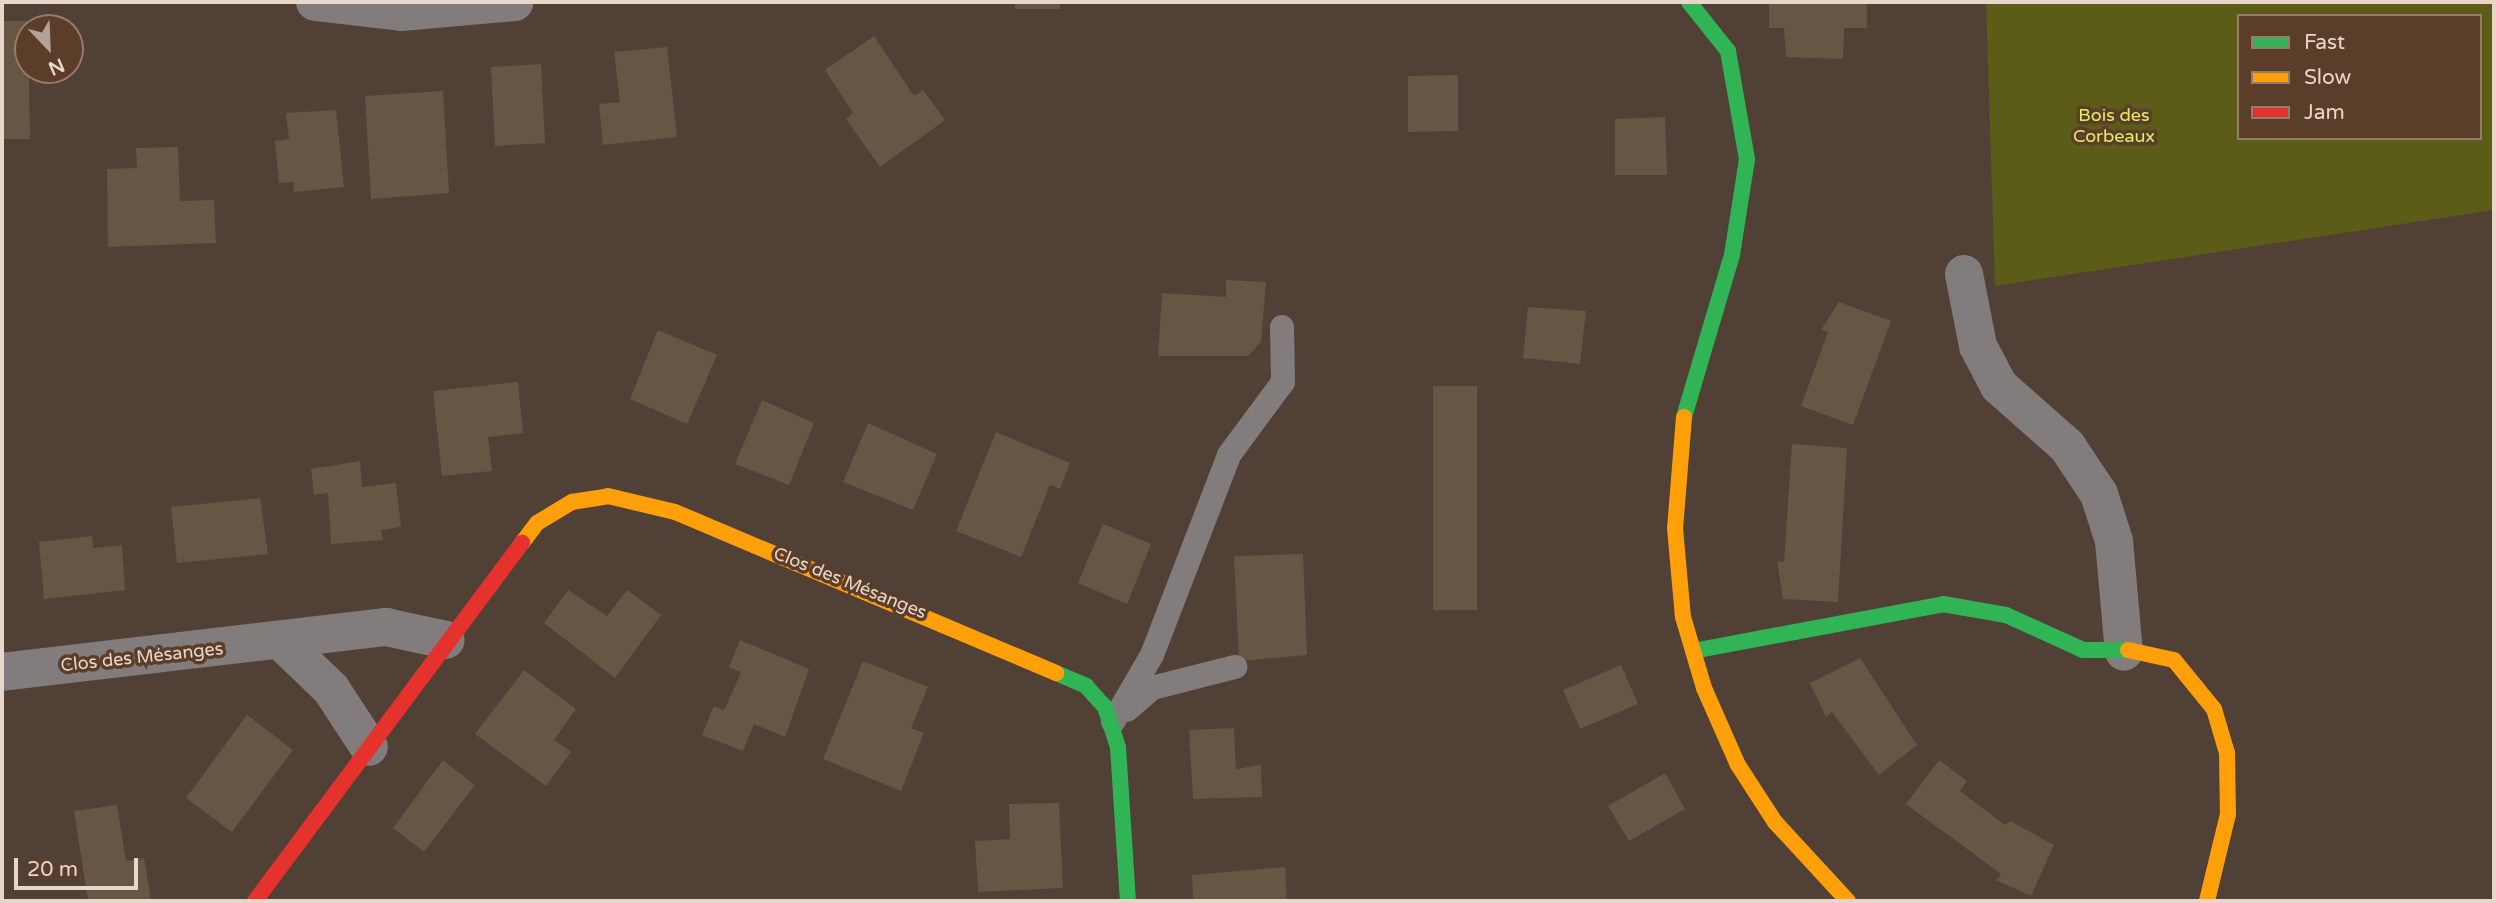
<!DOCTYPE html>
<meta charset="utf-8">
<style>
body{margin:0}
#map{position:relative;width:2496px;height:903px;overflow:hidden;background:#504035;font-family:"Varela Round",sans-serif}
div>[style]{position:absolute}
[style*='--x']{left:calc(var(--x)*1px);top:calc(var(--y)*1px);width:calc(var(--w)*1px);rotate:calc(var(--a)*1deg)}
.green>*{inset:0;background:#5a5c17}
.building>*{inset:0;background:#675643}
.lane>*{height:24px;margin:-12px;padding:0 12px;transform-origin:12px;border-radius:12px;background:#837c7c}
.street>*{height:38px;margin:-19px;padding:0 19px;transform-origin:19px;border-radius:19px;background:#837c7c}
.fast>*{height:16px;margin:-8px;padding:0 8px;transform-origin:8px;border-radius:8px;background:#30b455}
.slow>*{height:16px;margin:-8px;padding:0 8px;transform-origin:8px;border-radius:8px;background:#ff9f0a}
.jam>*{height:16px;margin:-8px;padding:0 8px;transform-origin:8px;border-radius:8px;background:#e5322d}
span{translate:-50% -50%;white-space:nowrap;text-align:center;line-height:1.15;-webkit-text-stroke:7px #5b3e2a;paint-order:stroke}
.park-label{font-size:18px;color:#e2ee62}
.street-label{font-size:18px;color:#e9d6cb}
.frame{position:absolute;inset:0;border:4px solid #e9d6cb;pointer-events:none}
.legend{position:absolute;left:2237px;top:14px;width:245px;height:126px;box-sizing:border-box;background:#5b3e2a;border:2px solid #947b6a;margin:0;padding:9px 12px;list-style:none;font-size:21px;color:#e9d6cb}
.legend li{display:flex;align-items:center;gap:14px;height:35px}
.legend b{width:35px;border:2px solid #947b6a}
.north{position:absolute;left:14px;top:14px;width:70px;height:70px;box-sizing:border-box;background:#5b3e2a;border:2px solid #947b6a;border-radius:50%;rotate:157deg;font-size:19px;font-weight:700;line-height:28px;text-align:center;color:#e9d6cb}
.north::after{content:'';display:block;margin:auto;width:24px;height:32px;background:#b3a296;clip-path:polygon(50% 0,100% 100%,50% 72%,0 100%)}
.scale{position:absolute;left:14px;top:858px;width:124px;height:32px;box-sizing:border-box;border:4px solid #e9d6cb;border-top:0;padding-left:9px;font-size:21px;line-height:24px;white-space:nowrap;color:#e9d6cb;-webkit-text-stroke:5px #5b3e2a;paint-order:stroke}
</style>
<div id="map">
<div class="green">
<div style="clip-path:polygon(evenodd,1986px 2px,2494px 2px,2494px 210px,1995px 286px,1986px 2px,2239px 16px,2480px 16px,2480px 138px,2239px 138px,2239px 16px)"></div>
</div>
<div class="building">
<div style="clip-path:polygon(1015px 2px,1060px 2px,1060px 9px,1015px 9px)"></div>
<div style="clip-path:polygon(1769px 2px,1867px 2px,1867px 28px,1844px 28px,1843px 59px,1786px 57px,1784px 28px,1769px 28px)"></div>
<div style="clip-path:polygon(2px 21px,67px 21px,67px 28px,28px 28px,30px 139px,2px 139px)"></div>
<div style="clip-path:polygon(874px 36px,914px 96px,923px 90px,945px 120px,880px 167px,846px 119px,853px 113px,825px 70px)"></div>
<div style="clip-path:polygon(667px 47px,677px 137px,603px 145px,599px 104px,620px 102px,614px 52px)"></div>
<div style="clip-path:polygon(541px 64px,545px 143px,495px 146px,491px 67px)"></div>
<div style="clip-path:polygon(1458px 75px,1458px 131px,1408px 132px,1408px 76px)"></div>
<div style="clip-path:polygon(443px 91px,449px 193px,371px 199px,365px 96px)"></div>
<div style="clip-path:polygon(336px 110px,344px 187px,294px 192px,293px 182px,279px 183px,275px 141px,289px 139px,286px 113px)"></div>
<div style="clip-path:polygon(1665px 117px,1667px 175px,1615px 175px,1615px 119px)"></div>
<div style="clip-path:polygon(178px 147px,180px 201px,214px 200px,216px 243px,108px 247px,107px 169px,137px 168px,136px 148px)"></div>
<div style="clip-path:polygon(1226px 280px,1266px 282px,1261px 342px,1248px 356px,1158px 356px,1162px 293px,1226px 297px)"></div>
<div style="clip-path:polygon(1839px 302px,1891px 321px,1853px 425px,1801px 406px,1828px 332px,1821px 330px)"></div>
<div style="clip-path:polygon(1528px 307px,1586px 311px,1580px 364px,1523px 358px)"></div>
<div style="clip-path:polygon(658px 330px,717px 355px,687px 424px,630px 399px)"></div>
<div style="clip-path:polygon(518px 382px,523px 433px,488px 437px,492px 471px,442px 476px,433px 391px)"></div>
<div style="clip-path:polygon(1433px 386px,1477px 386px,1477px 610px,1433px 610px)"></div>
<div style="clip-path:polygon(762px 400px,814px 423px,789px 485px,735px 464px)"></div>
<div style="clip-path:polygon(868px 423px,937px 454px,913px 510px,843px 482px)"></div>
<div style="clip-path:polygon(996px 432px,1070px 463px,1060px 489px,1050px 485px,1021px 557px,956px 531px)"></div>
<div style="clip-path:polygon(1792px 444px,1847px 448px,1838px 602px,1783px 599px,1777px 561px,1784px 562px)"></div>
<div style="clip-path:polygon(360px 461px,362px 487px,396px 483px,401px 527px,381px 530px,383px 540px,331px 544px,328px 493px,314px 495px,311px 469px)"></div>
<div style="clip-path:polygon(260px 498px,268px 554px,177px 563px,171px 507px)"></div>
<div style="clip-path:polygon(1103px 524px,1151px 544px,1127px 604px,1078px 583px)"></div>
<div style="clip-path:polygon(92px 536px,93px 548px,122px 545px,125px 590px,44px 599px,39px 542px)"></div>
<div style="clip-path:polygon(1303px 554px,1307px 655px,1239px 661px,1234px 556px)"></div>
<div style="clip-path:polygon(568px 590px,607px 616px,627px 590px,661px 615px,615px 678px,544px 623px)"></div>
<div style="clip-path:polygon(740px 640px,809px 669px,785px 737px,754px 724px,743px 751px,702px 735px,714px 706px,724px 710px,732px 693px,741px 672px,729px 667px)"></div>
<div style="clip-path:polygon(1860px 658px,1917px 745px,1879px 775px,1832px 712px,1826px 717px,1810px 683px)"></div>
<div style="clip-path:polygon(863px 661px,928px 687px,911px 728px,924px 733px,901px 791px,823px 759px)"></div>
<div style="clip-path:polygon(1621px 665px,1638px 704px,1580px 729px,1563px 690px)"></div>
<div style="clip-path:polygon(524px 670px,576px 709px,554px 740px,571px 752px,546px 786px,475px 734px)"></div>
<div style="clip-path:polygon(247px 715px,293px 750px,232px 832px,186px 798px)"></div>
<div style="clip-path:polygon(1234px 728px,1236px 769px,1261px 765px,1262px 797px,1193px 799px,1189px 730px)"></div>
<div style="clip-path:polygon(443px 760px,475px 785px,424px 852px,393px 828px)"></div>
<div style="clip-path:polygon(1939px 760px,1967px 781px,1960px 791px,2005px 825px,2010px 821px,2054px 845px,2031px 896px,1996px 880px,2001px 874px,1906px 804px)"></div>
<div style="clip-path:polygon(1665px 773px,1685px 809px,1629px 841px,1608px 806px)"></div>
<div style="clip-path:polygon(1059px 803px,1063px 888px,978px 892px,975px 841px,1010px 839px,1009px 804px)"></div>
<div style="clip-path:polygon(117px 805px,126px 861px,144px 858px,151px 900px,88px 901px,74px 811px)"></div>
<div style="clip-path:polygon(1285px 867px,1287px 901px,1193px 901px,1192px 875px)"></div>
</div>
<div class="lane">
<div style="--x:1127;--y:710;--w:33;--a:-41"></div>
<div style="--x:1152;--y:688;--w:86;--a:-14.2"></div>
<div style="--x:1113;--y:722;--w:78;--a:-59.8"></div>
<div style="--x:1152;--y:655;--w:214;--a:-68.9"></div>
<div style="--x:1229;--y:455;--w:91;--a:-53.5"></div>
<div style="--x:1283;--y:382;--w:55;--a:-91"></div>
</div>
<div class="street">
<div style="--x:315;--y:2;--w:87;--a:6.6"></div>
<div style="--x:401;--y:12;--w:114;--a:-5"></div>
<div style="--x:1964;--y:274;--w:73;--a:79"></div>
<div style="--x:1978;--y:346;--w:45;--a:62.3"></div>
<div style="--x:1999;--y:386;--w:91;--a:41.4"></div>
<div style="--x:2067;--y:446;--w:58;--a:56.3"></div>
<div style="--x:2099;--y:494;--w:49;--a:72.3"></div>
<div style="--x:2114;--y:541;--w:111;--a:84.9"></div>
<div style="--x:282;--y:642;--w:68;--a:43.8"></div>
<div style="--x:331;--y:689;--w:69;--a:56.8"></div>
<div style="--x:2;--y:672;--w:387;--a:-6.7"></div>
<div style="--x:386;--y:627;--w:61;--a:12.2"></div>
</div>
<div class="fast">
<div style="--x:1684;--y:417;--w:169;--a:-73.5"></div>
<div style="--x:1732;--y:255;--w:97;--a:-81.1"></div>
<div style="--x:1747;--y:159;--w:110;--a:-100"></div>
<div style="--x:1728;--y:51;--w:63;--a:-128.5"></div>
<div style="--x:1693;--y:651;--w:254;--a:-10.6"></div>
<div style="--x:1943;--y:604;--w:64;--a:9.9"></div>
<div style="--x:2006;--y:615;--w:85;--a:24.4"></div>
<div style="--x:2083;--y:650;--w:45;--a:0"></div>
<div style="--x:1056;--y:673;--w:33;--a:23"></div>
<div style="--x:1086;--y:686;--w:28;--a:48"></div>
<div style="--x:1105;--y:707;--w:42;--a:72"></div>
<div style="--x:1118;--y:747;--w:154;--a:86.3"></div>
</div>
<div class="slow">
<div style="--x:1684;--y:417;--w:111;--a:94.6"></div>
<div style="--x:1675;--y:528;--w:89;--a:84.9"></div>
<div style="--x:1683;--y:617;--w:74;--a:73.5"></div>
<div style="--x:1704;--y:688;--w:84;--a:66.2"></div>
<div style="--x:1738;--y:765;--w:68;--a:57"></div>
<div style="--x:1775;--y:822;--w:108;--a:47.3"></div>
<div style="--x:522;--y:543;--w:25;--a:-53"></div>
<div style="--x:537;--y:523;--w:41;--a:-31"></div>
<div style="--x:572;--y:502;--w:36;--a:-9"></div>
<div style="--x:608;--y:496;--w:69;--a:13.4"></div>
<div style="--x:675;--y:512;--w:414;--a:22.9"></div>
<div style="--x:2128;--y:650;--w:47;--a:12.3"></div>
<div style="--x:2174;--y:660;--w:63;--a:50.8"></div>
<div style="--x:2214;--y:709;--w:46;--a:73.5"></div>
<div style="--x:2227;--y:753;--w:61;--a:89.1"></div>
<div style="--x:2228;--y:814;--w:89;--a:103.6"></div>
</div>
<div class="jam">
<div style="--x:255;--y:901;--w:447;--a:-53.3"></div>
</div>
<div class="park-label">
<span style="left:2114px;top:126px">Bois des<br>Corbeaux</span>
</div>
<div class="street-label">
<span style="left:850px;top:583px;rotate:22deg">Clos des Mésanges</span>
<span style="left:142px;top:657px;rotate:-6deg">Clos des Mésanges</span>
</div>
<div class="frame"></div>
<ul class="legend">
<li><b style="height:9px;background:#30b455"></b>Fast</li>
<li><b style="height:9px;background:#ff9f0a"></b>Slow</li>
<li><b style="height:9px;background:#e5322d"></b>Jam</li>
</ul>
<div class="north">N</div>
<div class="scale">20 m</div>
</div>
